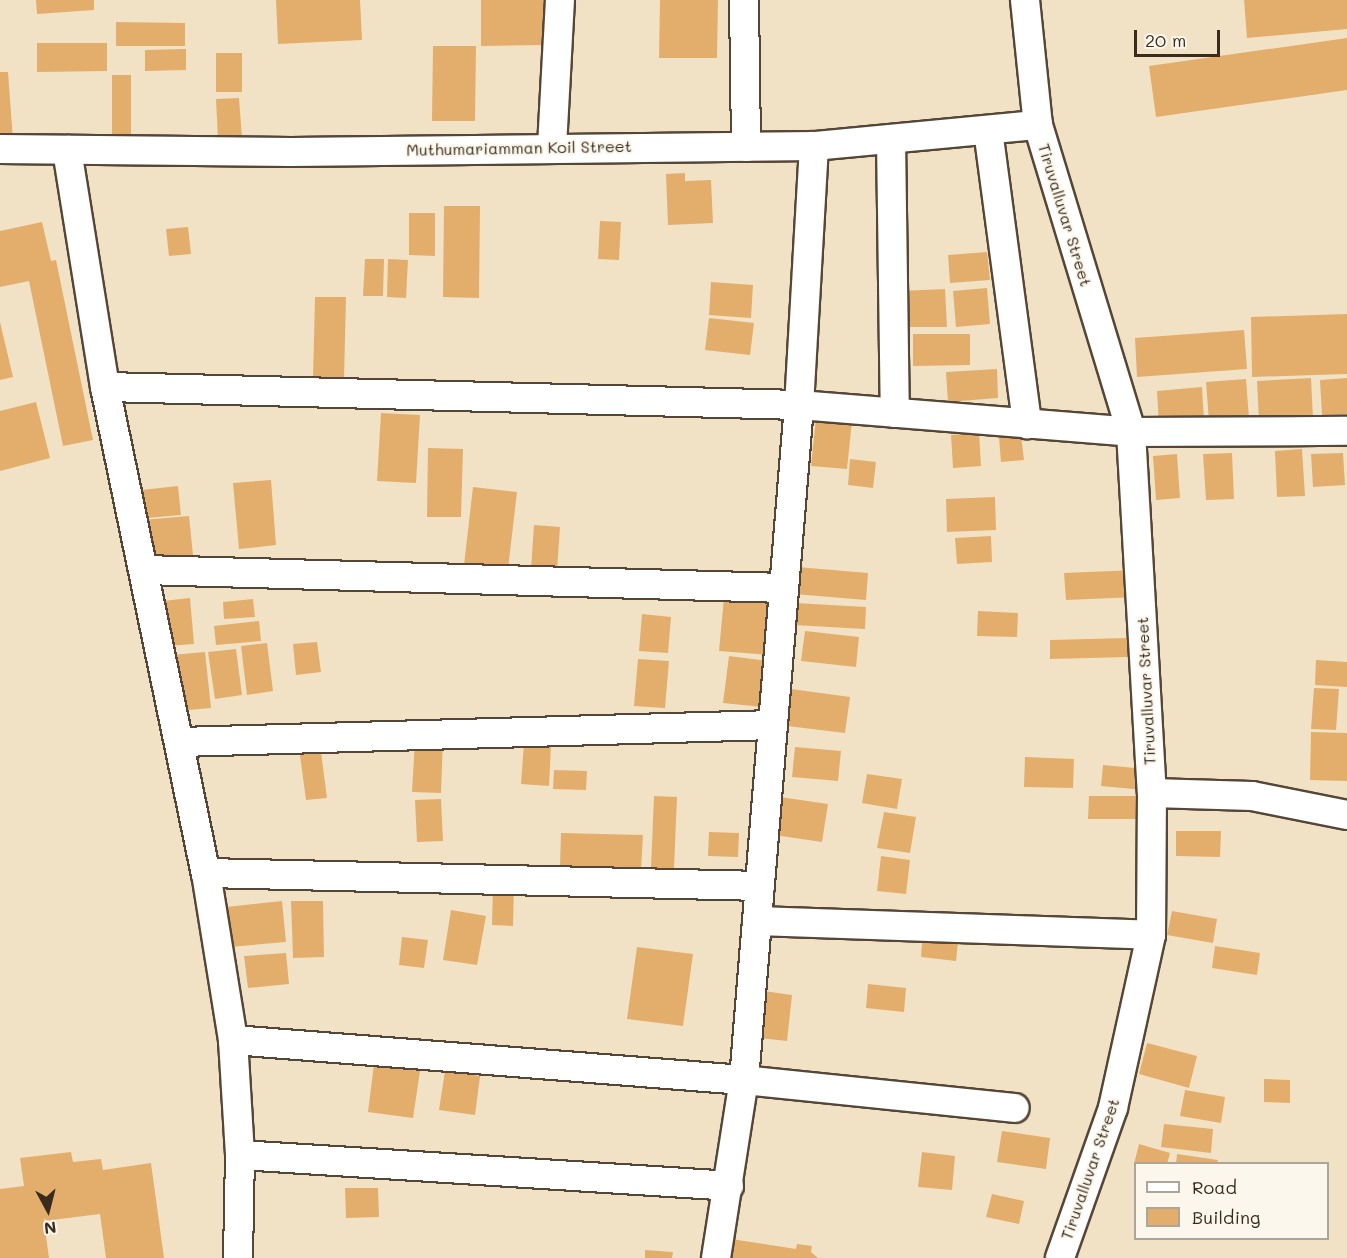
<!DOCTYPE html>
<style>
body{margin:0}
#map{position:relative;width:1347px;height:1258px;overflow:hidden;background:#f2e2c5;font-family:Mali,sans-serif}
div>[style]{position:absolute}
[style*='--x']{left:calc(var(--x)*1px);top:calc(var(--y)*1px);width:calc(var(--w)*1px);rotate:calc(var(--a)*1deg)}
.building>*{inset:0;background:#e3ae6c}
.roads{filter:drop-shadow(2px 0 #564637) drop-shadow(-2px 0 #564637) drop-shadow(0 2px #564637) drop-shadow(0 -2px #564637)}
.street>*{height:28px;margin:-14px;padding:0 14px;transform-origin:14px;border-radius:14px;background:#fff}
span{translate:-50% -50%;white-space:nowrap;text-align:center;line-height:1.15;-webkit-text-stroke:4.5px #fbf7ec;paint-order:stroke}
.street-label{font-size:16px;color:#3b2a1e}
.legend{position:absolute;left:1134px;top:1162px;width:195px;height:78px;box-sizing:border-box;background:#fbf7ec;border:2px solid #aea59a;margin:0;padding:8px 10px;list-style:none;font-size:18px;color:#3b2a1e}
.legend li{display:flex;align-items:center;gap:12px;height:30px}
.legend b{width:30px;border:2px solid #aea59a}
.north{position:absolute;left:18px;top:1180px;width:60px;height:60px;-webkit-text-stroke:4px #fbf7ec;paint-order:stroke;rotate:173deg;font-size:16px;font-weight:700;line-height:24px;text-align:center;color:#3b2a1e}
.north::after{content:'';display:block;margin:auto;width:21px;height:27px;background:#3b2a1e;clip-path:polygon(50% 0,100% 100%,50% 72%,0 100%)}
.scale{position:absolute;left:1134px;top:30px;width:86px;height:27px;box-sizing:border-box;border:3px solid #3b2a1e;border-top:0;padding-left:8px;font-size:18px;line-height:21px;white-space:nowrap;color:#3b2a1e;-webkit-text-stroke:4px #fbf7ec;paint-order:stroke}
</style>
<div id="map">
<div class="building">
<div style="clip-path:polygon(36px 0,94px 0,94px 10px,37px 14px)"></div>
<div style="clip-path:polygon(276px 0,360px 0,362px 40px,278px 44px)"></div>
<div style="clip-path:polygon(481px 0,548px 0,548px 45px,481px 46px)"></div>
<div style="clip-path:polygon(660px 0,718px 0,717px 58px,659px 58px)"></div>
<div style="clip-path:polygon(1244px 0,1347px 0,1347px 29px,1247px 38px)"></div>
<div style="clip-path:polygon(116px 22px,185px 23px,185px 46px,116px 46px)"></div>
<div style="clip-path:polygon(1347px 38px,1347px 90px,1156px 117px,1149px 66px)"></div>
<div style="clip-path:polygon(37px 43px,107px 43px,107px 71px,37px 72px)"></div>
<div style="clip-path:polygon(433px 46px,476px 46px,475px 121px,432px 121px)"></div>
<div style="clip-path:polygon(186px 49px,186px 70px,145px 71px,145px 50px)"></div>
<div style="clip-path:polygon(216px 53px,242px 53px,242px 92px,216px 92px)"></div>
<div style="clip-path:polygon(0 72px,8px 72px,13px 140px,0 141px)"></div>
<div style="clip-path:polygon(112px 75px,131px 75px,131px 135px,112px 135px)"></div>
<div style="clip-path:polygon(239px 98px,242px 138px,218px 139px,216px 99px)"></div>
<div style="clip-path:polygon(685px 173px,685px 181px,711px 180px,713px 223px,668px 225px,666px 174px)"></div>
<div style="clip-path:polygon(444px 206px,480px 206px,479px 298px,443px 297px)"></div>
<div style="clip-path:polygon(409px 213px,435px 213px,435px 256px,409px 255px)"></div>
<div style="clip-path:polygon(600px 221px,621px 222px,619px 260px,598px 259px)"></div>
<div style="clip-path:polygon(42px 222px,51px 261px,56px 260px,93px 440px,63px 446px,29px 281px,0 287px,0 231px)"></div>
<div style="clip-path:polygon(188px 227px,191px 254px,169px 256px,166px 229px)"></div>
<div style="clip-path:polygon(987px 252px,990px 280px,950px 283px,948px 255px)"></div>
<div style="clip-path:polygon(365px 259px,384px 259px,383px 296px,363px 296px)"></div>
<div style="clip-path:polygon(388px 259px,408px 260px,406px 298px,387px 297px)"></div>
<div style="clip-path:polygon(711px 282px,753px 285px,751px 318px,709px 315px)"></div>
<div style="clip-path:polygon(987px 288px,990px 324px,956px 327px,953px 291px)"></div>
<div style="clip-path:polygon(945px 289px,947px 327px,903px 327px,901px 291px)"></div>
<div style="clip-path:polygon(315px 297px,346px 297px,344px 380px,313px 379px)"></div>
<div style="clip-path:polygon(1347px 314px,1347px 374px,1252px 377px,1251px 317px)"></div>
<div style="clip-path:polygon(709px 318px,754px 323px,750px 355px,705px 350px)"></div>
<div style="clip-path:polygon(0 322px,13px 377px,0 380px)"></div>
<div style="clip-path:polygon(1244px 330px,1247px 369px,1137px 377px,1135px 338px)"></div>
<div style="clip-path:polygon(913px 334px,970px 334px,970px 365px,913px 366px)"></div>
<div style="clip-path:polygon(997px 369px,998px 398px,948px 402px,946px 372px)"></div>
<div style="clip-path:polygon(1311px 378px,1313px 419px,1259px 421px,1257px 381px)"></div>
<div style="clip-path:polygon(1347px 378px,1347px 414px,1322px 415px,1320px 380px)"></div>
<div style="clip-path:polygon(1246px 379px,1249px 418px,1209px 421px,1206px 382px)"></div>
<div style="clip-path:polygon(1202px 387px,1204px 421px,1159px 425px,1157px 391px)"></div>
<div style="clip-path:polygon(36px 402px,50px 458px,0 471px,0 411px)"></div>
<div style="clip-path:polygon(381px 413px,420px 415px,416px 483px,377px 481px)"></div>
<div style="clip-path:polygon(816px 418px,852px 421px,847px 469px,811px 466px)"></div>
<div style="clip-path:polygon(979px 433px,981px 466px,953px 468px,951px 435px)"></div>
<div style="clip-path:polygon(1021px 435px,1024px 460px,1001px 462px,999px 438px)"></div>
<div style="clip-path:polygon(428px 448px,463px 449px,461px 517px,427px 517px)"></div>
<div style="clip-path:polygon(1302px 449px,1305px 496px,1277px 497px,1275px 451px)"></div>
<div style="clip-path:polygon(1232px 453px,1234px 499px,1206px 500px,1203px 454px)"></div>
<div style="clip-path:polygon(1343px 453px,1345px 485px,1313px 487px,1311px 454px)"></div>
<div style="clip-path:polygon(1177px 454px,1180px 498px,1156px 500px,1153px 456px)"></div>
<div style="clip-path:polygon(850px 459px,876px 462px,873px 488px,848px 485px)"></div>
<div style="clip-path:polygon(271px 480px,276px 545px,239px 549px,233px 483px)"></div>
<div style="clip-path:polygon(178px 486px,181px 515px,135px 519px,132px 491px)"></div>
<div style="clip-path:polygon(473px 487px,517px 492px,508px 569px,464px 565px)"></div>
<div style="clip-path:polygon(995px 497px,996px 530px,947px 532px,946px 499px)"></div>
<div style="clip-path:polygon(189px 516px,193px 555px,146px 559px,142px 520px)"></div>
<div style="clip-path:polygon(534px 525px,560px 527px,557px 571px,531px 569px)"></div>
<div style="clip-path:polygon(991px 536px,992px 562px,957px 564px,955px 538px)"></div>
<div style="clip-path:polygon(797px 567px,868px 573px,866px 600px,794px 594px)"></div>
<div style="clip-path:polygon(1136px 570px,1137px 597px,1066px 600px,1064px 573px)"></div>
<div style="clip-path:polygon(190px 598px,194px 644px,167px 646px,163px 601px)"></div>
<div style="clip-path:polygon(724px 598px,774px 602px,771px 655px,719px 651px)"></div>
<div style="clip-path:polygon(253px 599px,255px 617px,224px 619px,223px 602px)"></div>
<div style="clip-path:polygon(795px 603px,866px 607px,865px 629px,794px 625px)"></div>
<div style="clip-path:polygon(978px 611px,1018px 613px,1017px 637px,977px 636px)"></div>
<div style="clip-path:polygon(642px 614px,671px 617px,668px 653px,639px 651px)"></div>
<div style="clip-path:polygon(259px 621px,261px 641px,216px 645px,214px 626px)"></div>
<div style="clip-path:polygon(805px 631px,859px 637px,856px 667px,801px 661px)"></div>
<div style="clip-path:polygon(1128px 638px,1129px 657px,1050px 659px,1050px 640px)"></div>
<div style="clip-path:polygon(317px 642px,321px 672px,296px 675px,293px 644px)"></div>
<div style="clip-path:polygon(267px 643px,273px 691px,247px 695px,241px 646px)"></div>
<div style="clip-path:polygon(236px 649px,242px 695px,215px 699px,208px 652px)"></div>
<div style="clip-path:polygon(205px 652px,211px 708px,178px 711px,172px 655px)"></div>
<div style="clip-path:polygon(729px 656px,768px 661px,762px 707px,723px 703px)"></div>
<div style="clip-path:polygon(638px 659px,669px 661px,665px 708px,634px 706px)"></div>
<div style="clip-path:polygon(1316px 660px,1347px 662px,1347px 687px,1315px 685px)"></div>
<div style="clip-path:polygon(1314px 688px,1339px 689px,1336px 730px,1311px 729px)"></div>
<div style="clip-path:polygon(791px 689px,850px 697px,845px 733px,787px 726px)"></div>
<div style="clip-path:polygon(1311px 732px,1347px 733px,1347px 781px,1310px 780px)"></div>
<div style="clip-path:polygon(443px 739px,441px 793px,412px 792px,415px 740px)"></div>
<div style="clip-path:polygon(524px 743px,551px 745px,549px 786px,521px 784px)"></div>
<div style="clip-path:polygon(320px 744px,327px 798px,306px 800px,299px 748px)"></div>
<div style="clip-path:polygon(795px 747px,841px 751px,838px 781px,792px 777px)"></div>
<div style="clip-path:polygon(1025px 757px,1074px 759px,1073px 788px,1024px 787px)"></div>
<div style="clip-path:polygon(1103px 765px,1146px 769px,1144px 790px,1101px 786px)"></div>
<div style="clip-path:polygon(554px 770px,587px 771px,586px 790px,553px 789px)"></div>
<div style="clip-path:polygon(867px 774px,902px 779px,897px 809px,862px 803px)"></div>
<div style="clip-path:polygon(654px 796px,677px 797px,674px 869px,651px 868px)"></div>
<div style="clip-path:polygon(1089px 796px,1147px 796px,1147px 819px,1088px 819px)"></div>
<div style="clip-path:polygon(780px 797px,828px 804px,822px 842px,774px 835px)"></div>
<div style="clip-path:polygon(441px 799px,443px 841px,417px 842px,415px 800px)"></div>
<div style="clip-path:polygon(884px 812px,916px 817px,910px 853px,877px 848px)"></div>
<div style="clip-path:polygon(1176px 831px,1221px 831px,1220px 857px,1176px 856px)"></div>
<div style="clip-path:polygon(709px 832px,739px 833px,738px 857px,708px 856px)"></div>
<div style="clip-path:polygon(561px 833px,643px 835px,641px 870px,560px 866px)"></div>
<div style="clip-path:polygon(881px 856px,910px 860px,906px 894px,877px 891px)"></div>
<div style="clip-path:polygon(493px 884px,514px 884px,513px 926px,492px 925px)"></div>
<div style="clip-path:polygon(282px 901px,286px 942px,230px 947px,226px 907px)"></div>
<div style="clip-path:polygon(291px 901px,323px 901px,324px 957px,293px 958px)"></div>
<div style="clip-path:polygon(451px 910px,486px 916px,477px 965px,443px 960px)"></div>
<div style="clip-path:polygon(1172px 911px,1217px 919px,1213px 943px,1167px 935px)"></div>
<div style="clip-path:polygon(923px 930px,959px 933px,956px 961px,921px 957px)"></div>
<div style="clip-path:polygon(402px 937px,428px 940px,424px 968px,399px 965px)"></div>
<div style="clip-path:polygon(1215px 946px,1260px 953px,1257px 975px,1212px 968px)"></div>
<div style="clip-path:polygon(637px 947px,693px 954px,683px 1026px,627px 1019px)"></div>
<div style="clip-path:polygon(286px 953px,289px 984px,248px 988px,244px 956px)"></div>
<div style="clip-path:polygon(868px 984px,906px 988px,904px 1012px,866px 1008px)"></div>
<div style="clip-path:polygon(757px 990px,792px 995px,787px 1041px,752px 1037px)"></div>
<div style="clip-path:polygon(1147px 1043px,1197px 1056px,1189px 1088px,1139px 1074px)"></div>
<div style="clip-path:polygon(374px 1064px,420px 1071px,413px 1118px,368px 1112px)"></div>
<div style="clip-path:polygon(445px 1071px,480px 1076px,475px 1115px,439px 1110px)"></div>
<div style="clip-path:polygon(1264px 1079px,1290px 1080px,1290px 1103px,1264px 1102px)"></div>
<div style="clip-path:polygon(1185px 1090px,1225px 1097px,1221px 1123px,1180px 1116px)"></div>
<div style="clip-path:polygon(1164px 1124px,1213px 1129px,1211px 1153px,1161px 1147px)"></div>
<div style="clip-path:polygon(1002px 1131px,1050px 1138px,1046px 1169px,997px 1162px)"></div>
<div style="clip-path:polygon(1139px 1144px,1170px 1153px,1167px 1164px,1134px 1164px)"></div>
<div style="clip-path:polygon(71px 1152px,73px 1162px,101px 1159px,103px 1170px,151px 1163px,164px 1258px,106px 1258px,100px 1214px,44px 1221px,49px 1258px,0 1258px,0 1189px,24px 1186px,20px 1158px)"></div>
<div style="clip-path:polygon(922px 1152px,955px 1156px,952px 1190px,918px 1187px)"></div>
<div style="clip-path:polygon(1177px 1154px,1218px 1160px,1217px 1164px,1176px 1164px)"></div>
<div style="clip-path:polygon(345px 1188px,378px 1188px,379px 1217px,346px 1218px)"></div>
<div style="clip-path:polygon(992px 1194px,1024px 1201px,1019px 1224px,986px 1217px)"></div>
<div style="clip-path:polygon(731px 1239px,796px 1249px,797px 1244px,812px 1246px,811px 1252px,818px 1258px,728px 1258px)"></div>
<div style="clip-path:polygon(645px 1250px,673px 1252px,672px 1258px,645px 1258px)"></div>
</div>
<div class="roads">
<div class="street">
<div style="--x:744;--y:0;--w:147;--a:89.2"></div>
<div style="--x:1025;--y:0;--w:126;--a:84.1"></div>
<div style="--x:1038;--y:125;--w:321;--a:73.1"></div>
<div style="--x:1131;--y:432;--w:362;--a:86.7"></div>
<div style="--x:1152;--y:793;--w:142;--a:90.4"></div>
<div style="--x:1151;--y:935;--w:177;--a:102.4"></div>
<div style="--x:1113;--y:1108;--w:159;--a:109.5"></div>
<div style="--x:988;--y:130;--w:297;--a:82.4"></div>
<div style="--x:891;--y:139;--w:274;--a:89.2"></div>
<div style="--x:814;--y:146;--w:259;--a:93.3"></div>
<div style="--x:799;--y:405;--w:333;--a:4.6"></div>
<div style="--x:1131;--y:432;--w:216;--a:-0.3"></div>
<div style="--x:552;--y:147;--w:147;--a:-86.9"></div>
<div style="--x:0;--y:149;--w:291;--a:0.6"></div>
<div style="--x:291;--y:152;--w:523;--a:-0.66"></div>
<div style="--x:814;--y:146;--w:225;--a:-5.4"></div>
<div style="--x:67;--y:150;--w:240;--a:80.9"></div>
<div style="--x:144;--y:570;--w:640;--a:1.61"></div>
<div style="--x:180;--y:742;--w:593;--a:-1.64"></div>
<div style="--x:1152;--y:793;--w:100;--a:1.7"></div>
<div style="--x:1252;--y:796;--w:97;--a:11.3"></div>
<div style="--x:206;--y:873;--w:554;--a:1.34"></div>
<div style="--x:757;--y:921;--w:394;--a:2"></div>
<div style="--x:233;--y:1040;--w:115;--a:86.5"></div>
<div style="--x:240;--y:1155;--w:490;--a:3.6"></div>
<div style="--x:238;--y:1258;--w:103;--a:-88.9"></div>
<div style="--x:716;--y:1258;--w:180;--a:-81.1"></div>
<div style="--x:744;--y:1080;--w:677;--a:-85.34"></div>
<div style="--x:799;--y:405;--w:694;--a:-178.51"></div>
<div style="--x:105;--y:387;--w:496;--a:78.3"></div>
<div style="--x:206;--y:873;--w:169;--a:80.8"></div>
<div style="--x:233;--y:1040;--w:513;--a:4.48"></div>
<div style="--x:744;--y:1080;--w:272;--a:5.9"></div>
</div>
</div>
<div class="street-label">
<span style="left:519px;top:148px;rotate:-1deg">Muthumariamman Koil Street</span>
<span style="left:1065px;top:215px;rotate:73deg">Tiruvalluvar Street</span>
<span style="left:1146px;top:691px;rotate:-93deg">Tiruvalluvar Street</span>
<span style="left:1090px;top:1169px;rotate:-71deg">Tiruvalluvar Street</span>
</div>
<ul class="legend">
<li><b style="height:8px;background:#fff"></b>Road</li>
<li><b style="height:16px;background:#e3ae6c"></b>Building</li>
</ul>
<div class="north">N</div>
<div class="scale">20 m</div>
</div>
